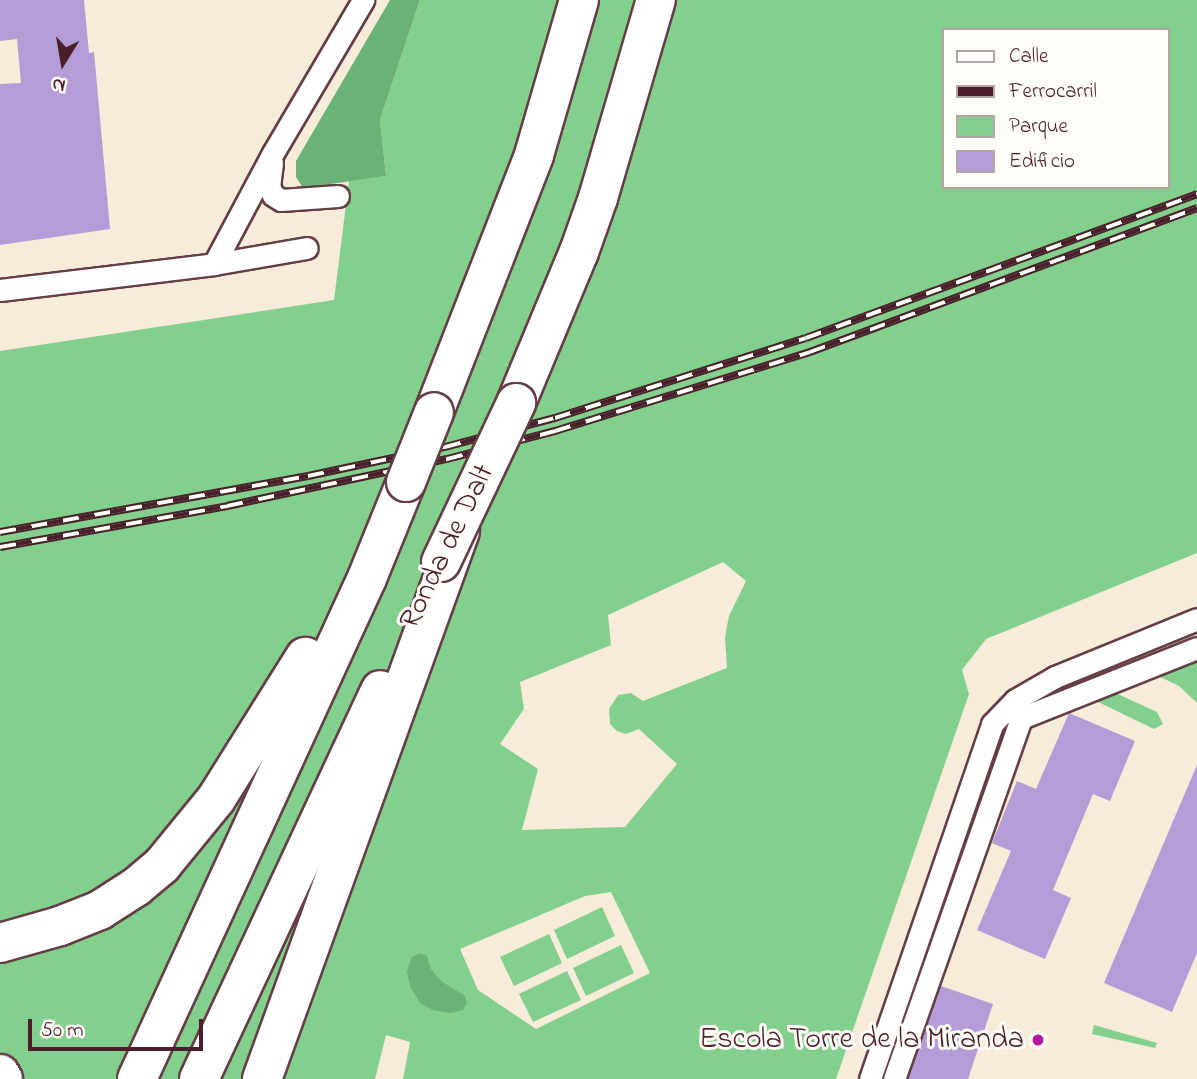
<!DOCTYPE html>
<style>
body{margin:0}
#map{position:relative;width:1197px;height:1079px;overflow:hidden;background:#f7ebd9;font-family:"Indie Flower",sans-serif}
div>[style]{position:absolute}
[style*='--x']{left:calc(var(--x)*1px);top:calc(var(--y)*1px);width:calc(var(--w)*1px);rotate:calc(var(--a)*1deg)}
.green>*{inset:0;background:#83cf8d}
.forest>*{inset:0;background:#6ab278}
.building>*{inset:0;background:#b59cd6}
.roads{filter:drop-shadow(2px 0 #643e45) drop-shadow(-2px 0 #643e45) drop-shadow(0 2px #643e45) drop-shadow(0 -2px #643e45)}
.street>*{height:21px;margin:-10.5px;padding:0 10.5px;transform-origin:10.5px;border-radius:10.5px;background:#fff}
.highway>*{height:38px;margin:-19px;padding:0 19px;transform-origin:19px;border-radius:19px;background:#fff}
.rail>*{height:8px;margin-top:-4px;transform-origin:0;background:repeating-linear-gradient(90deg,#fdfcf7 0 16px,#4a1f2b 0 32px);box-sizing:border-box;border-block:2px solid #4a1f2b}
.bridges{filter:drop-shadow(2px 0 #643e45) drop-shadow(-2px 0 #643e45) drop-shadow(0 2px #643e45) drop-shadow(0 -2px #643e45)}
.highway-bridge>*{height:38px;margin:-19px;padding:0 19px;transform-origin:19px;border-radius:19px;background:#fff}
.dots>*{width:19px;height:19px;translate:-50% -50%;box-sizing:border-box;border:4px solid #fdfcf7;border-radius:50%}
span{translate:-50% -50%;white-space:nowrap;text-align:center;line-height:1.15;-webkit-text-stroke:6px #fdfcf7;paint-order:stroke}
.street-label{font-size:30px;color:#4a1f2b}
.poi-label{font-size:30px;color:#4a1f2b}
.right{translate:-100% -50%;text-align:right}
.legend{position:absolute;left:942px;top:28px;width:228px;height:161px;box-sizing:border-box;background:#fdfcf7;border:2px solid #b5a4a5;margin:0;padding:9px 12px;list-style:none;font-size:21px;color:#4a1f2b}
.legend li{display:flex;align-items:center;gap:14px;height:35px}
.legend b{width:35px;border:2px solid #b5a4a5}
.north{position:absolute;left:28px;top:28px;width:70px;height:70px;-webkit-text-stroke:5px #fdfcf7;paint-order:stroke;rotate:191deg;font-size:19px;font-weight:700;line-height:28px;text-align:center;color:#4a1f2b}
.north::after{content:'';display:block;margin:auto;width:24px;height:32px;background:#4a1f2b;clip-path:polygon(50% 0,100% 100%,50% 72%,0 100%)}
.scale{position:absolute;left:28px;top:1019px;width:175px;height:32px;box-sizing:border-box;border:4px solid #4a1f2b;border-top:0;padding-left:9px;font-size:21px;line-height:24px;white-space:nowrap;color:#4a1f2b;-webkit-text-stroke:5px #fdfcf7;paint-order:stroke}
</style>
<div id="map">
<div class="green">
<div style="clip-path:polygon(evenodd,420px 0,1197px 0,1197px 553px,986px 639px,962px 670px,969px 694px,836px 1079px,403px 1079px,410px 1042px,386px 1035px,375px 1079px,12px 1079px,0 1061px,0 351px,334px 300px,349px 181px,386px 176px,380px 120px,420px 0,943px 30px,1167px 30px,1167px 187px,943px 187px,943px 30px,420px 0,723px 562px,746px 581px,729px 616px,725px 637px,727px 668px,643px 701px,631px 693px,618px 695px,609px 709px,610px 724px,617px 731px,626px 734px,639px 729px,677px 764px,625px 827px,522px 830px,538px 769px,500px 744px,524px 709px,520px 682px,611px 645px,608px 615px,723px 562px,420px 0,611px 892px,650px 973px,536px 1029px,478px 990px,460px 949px,585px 896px,611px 892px)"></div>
<div style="clip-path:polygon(1194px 653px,1197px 664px,1197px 703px,1179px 686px,1154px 674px)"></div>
<div style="clip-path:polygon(1109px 690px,1157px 712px,1163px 724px,1154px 729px,1092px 699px)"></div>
<div style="clip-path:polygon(602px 907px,615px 936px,567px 959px,554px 930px)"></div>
<div style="clip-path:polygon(549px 934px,562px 963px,514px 986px,500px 957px)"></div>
<div style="clip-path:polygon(621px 945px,634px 973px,586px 996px,573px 968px)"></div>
<div style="clip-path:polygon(567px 971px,581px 1000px,533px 1022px,519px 994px)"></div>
<div style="clip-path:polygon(1094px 1025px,1157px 1043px,1155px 1048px,1092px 1034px)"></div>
</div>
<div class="forest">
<div style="clip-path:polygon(390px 0,420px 0,380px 120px,386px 176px,303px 188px,296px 177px,296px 161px)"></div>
<div style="clip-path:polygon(420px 953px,427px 956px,431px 969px,441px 981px,465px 996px,467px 1003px,463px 1010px,450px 1013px,433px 1010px,420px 1003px,410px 986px,407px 971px,412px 957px)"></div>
</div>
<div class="building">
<div style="clip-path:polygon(0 0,84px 0,89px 53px,94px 52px,110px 229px,0 245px,0 84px,21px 83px,17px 39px,0 41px)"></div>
<div style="clip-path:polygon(1069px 713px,1135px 741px,1110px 801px,1093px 794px,1053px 890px,1071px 898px,1045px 959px,977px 930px,1011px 851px,992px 843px,1017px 781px,1036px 789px)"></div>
<div style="clip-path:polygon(1197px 765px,1197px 953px,1172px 1012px,1104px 983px)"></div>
<div style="clip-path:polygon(941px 986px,993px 1004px,968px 1079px,908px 1079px)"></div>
</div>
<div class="roads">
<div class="street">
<div style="--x:272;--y:163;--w:23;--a:97"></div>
<div style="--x:269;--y:186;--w:10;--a:66"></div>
<div style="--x:273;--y:195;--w:9;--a:32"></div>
<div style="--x:281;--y:200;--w:57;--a:-4"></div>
<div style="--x:214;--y:264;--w:126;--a:-62"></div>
<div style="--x:273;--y:153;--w:178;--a:-59.5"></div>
<div style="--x:0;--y:290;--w:216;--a:-6.9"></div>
<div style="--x:214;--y:264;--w:94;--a:-9.8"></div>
<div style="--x:870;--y:1079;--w:375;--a:-71"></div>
<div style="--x:992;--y:724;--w:33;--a:-46"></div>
<div style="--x:1015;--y:700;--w:46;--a:-29.9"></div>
<div style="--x:1055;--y:677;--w:153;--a:-22.2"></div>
<div style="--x:894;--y:1079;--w:383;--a:-70.6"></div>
<div style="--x:1021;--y:718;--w:189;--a:-21.7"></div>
</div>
<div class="highway">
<div style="--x:516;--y:403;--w:164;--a:-67.4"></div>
<div style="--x:579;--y:252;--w:57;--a:-70.6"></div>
<div style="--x:598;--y:198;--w:206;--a:-73.7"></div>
<div style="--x:434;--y:412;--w:276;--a:-68.7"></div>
<div style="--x:534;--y:155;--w:161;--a:-73.8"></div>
<div style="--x:0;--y:943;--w:62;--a:-15.8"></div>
<div style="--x:60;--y:926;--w:43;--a:-21.8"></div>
<div style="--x:100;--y:910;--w:43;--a:-32.6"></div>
<div style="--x:136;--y:887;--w:34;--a:-40"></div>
<div style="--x:162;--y:865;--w:85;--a:-50.7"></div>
<div style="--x:216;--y:799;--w:168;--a:-57.9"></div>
<div style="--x:0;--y:1074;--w:6;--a:59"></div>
<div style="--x:137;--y:1079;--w:551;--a:-65.34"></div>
<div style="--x:367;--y:578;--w:104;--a:-67.9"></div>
<div style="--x:199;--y:1079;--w:429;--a:-65"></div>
<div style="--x:262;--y:1079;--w:583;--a:-70.13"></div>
</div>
</div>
<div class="rail">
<div style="--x:0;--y:532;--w:313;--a:-10.3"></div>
<div style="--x:308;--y:476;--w:140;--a:-12"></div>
<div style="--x:445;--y:447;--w:114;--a:-14.8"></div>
<div style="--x:555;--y:418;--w:263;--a:-17.7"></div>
<div style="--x:806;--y:338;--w:417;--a:-20.2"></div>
<div style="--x:0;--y:547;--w:231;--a:-10.2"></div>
<div style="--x:227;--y:506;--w:225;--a:-12.1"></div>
<div style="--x:447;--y:459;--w:112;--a:-14.5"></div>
<div style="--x:555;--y:431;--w:267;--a:-17.2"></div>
<div style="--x:810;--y:352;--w:413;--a:-20.4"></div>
</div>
<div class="bridges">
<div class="highway-bridge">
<div style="--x:406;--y:482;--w:75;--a:-68.2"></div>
<div style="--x:441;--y:562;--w:176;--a:-64.7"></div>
</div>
</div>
<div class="dots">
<div style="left:1038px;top:1040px;background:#b5179e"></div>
</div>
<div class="street-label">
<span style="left:448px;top:547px;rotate:-64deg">Ronda de Dalt</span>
</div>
<div class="poi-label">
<span class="right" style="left:1024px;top:1040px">Escola Torre de la Miranda</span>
</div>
<ul class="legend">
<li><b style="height:9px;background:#fff"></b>Calle</li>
<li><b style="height:9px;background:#4a1f2b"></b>Ferrocarril</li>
<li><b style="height:19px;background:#83cf8d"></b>Parque</li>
<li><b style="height:19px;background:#b59cd6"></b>Edificio</li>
</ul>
<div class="north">N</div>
<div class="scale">50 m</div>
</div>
